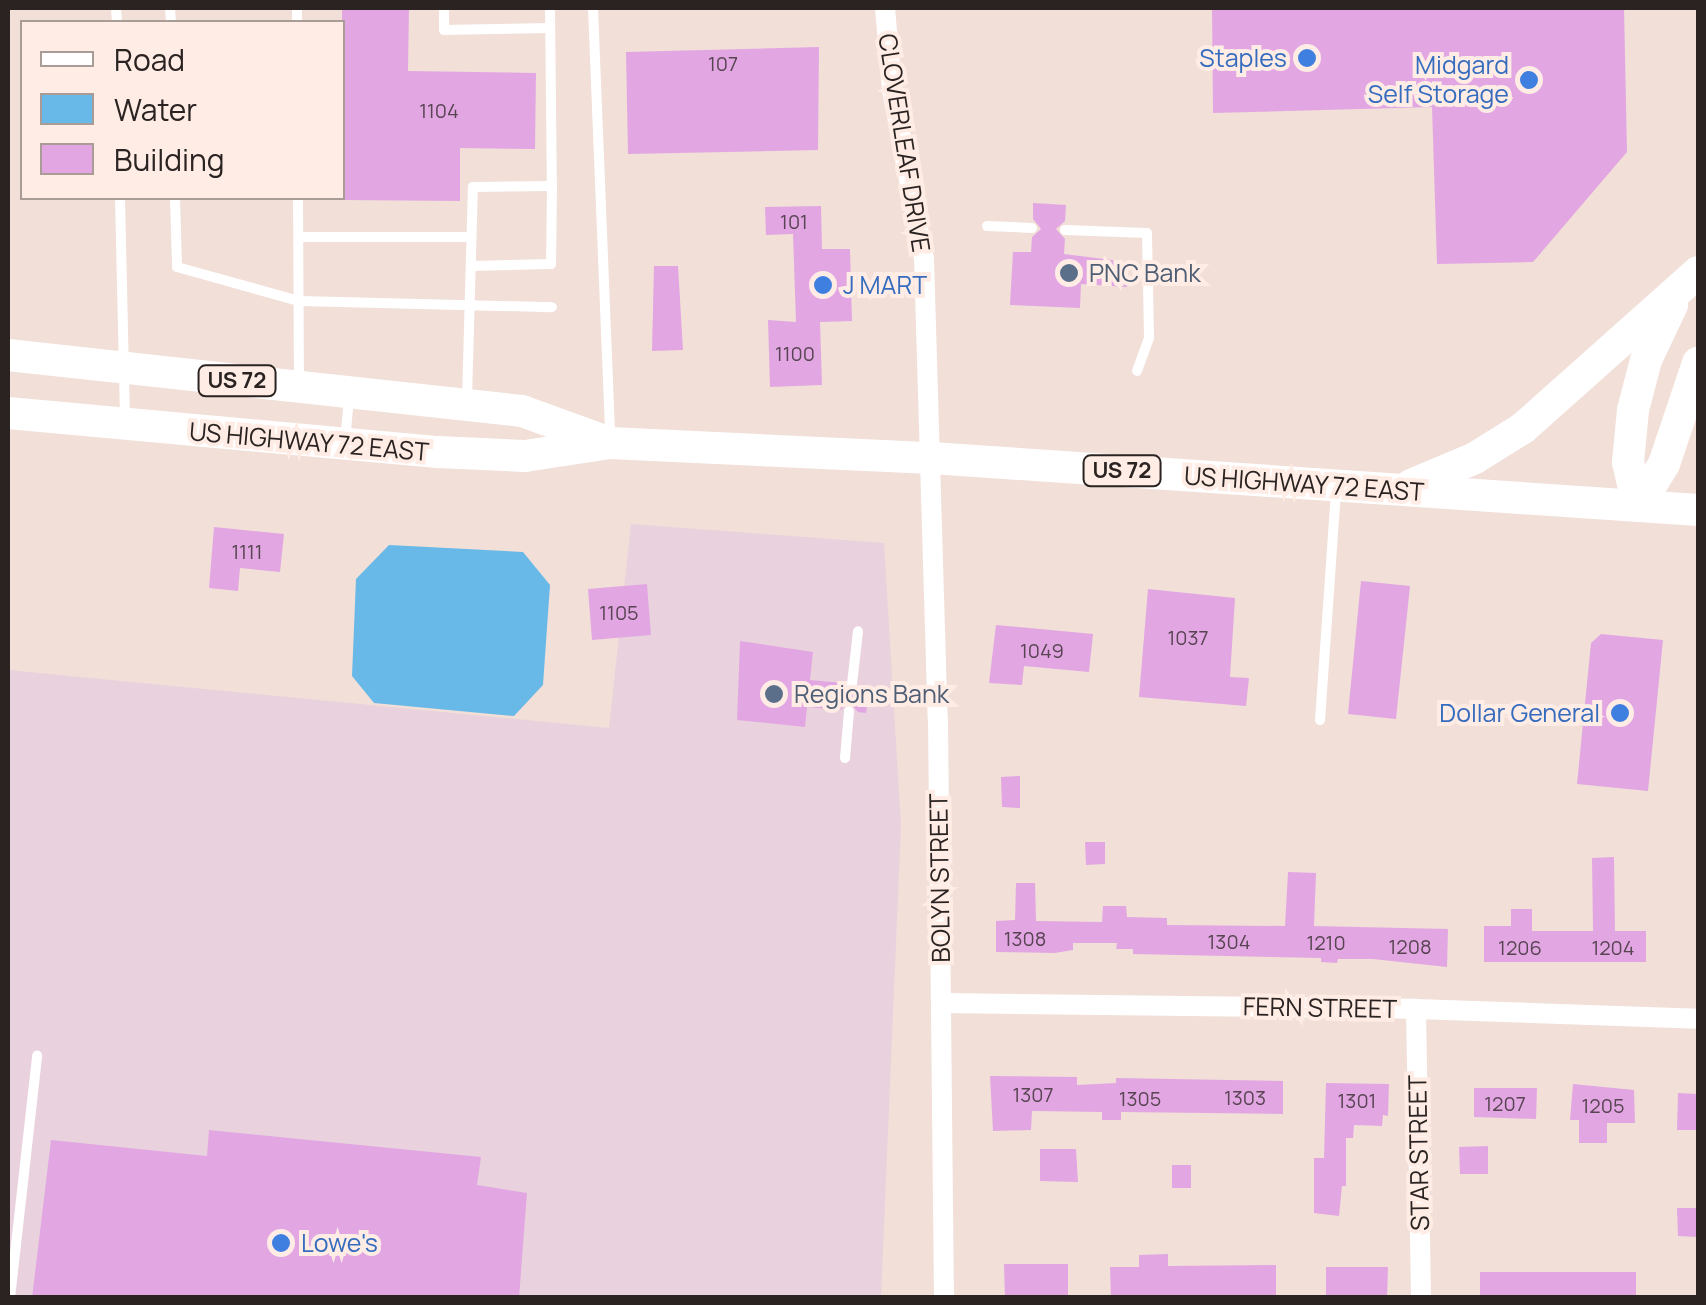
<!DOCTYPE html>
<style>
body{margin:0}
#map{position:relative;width:1706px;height:1305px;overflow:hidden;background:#f1dfd8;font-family:Manrope,sans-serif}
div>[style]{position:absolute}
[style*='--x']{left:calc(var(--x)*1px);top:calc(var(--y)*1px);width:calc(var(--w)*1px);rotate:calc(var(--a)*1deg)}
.commercial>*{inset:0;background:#e9d2dd}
.water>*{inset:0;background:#69b9e8}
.building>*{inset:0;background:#e2a7e3}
.service>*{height:10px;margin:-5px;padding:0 5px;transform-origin:5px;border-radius:5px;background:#fff}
.minor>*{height:20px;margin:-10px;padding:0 10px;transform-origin:10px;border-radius:10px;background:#fff}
.trunk>*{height:32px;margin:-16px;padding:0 16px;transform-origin:16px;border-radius:16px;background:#fff}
.dots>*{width:28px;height:28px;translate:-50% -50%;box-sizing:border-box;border:5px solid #feece5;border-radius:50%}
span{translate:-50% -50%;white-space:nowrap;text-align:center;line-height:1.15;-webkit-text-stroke:8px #feece5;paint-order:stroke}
.number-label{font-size:20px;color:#584452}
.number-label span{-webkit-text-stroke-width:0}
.shield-label span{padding:2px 8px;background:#feece5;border:2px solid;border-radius:8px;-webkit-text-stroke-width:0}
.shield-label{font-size:22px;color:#2a2321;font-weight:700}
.shop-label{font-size:25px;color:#366cbe}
.right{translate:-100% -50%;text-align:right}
.left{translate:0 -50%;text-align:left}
.street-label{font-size:25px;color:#2a2321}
.service-label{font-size:25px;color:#4e5e75}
.frame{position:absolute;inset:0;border:10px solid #2a2321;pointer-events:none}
.legend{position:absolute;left:20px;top:20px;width:325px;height:180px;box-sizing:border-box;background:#feece5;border:2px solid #a99c97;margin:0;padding:12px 18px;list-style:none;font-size:30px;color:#2a2321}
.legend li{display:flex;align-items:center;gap:20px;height:50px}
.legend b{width:50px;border:2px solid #a99c97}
</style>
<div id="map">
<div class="commercial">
<div style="clip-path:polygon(631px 524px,884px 543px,901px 825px,881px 1297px,8px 1297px,8px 670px,609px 728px)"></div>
</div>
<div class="water">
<div style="clip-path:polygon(389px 545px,523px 552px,550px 585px,543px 685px,514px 716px,374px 703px,352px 676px,356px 579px)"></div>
</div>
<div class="building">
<div style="clip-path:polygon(342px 8px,409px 8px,408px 71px,536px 73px,535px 149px,460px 148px,460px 201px,342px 200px)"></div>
<div style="clip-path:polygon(1212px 8px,1624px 8px,1627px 152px,1533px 262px,1437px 264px,1432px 107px,1213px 113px)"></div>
<div style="clip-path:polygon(819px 47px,818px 150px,628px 154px,626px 52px)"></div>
<div style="clip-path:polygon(1033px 203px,1066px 205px,1065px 221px,1056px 229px,1065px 239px,1064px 254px,1128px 262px,1127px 287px,1081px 284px,1080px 308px,1010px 305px,1013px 252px,1031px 252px,1032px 237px,1041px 229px,1033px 219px)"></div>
<div style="clip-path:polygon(821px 206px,822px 249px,850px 249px,852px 321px,820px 322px,822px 385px,770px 387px,768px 320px,796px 322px,793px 234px,766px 235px,765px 207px)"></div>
<div style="clip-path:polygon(654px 266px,678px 266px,683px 350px,652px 351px)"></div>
<div style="clip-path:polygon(214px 527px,284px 534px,280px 572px,240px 568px,238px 591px,209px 588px)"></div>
<div style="clip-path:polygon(1361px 581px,1410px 586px,1396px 719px,1348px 714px)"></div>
<div style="clip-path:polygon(647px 584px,651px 635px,592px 640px,588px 589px)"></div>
<div style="clip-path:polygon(1148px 589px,1235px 598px,1230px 677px,1249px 678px,1246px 706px,1139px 697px)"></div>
<div style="clip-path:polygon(996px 625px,1093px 634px,1089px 672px,1024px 666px,1022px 685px,989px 683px)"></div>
<div style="clip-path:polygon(1601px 634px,1663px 640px,1648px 791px,1577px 784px,1591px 643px)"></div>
<div style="clip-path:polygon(740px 641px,813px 652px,810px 680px,843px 683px,852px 693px,861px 685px,870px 686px,866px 713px,858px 712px,849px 702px,840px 710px,807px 707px,805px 727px,737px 720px)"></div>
<div style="clip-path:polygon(1020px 776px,1020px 808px,1002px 807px,1001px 777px)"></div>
<div style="clip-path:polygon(1085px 842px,1105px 842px,1105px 864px,1086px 865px)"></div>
<div style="clip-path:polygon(1614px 857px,1615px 931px,1646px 931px,1646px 962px,1484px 962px,1484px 926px,1511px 926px,1511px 909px,1532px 909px,1532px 931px,1593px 931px,1592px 858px)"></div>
<div style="clip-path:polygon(1288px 872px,1316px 873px,1314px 926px,1448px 929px,1447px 967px,1373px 959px,1338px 959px,1337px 963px,1321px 962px,1321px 958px,1133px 954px,1133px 949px,1116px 949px,1117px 943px,1073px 943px,1073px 950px,1055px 953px,996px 952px,996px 921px,1015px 920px,1016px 883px,1035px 883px,1036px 921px,1102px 922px,1103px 906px,1126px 906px,1127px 917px,1167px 918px,1167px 925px,1285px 926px)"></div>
<div style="clip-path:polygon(990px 1076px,1077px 1077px,1077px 1085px,1116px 1083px,1116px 1078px,1283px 1081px,1283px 1114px,1121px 1112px,1121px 1120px,1102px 1120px,1102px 1112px,1032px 1111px,1031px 1130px,993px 1131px)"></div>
<div style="clip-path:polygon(1326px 1083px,1389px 1084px,1388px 1116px,1383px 1115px,1382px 1126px,1354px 1125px,1353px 1138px,1346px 1138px,1346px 1186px,1342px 1186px,1339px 1216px,1314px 1213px,1314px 1158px,1324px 1158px)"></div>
<div style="clip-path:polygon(1573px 1084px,1634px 1090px,1635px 1123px,1607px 1123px,1607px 1143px,1579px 1143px,1579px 1120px,1570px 1120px)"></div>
<div style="clip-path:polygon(1474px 1088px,1537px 1088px,1536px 1119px,1474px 1117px)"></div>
<div style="clip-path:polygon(1678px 1093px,1698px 1094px,1698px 1130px,1677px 1130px)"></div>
<div style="clip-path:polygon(209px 1130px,481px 1157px,477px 1185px,527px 1193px,519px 1298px,32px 1298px,51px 1140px,207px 1156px)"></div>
<div style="clip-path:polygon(1488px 1146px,1488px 1174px,1460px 1174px,1459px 1147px)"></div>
<div style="clip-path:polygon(1040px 1149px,1076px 1149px,1078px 1182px,1040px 1181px)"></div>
<div style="clip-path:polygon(1172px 1165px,1191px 1165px,1191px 1188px,1172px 1188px)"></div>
<div style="clip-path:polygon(1677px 1208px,1698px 1208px,1698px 1237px,1678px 1236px)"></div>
<div style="clip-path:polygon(1168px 1254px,1168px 1266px,1276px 1265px,1276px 1298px,1111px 1298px,1110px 1267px,1139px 1267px,1139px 1255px)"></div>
<div style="clip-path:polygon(1004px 1264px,1068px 1264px,1068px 1298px,1005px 1298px)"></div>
<div style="clip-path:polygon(1326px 1267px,1388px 1267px,1387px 1298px,1326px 1298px)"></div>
<div style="clip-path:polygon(1480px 1272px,1636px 1272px,1636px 1298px,1480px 1298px)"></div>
</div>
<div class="service">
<div style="--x:116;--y:8;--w:14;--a:86"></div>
<div style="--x:170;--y:8;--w:14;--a:86"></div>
<div style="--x:297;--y:8;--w:14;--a:90"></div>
<div style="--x:444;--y:8;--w:22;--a:90"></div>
<div style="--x:444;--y:30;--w:106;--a:-1.1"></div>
<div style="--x:550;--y:8;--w:178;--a:89.4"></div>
<div style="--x:593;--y:8;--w:428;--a:87.7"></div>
<div style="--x:120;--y:198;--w:223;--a:88.7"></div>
<div style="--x:175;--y:198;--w:69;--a:88.3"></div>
<div style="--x:177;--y:267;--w:127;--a:15.6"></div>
<div style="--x:299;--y:301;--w:253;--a:1.4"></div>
<div style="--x:298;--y:198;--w:183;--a:89.7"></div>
<div style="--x:987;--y:226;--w:45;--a:2.5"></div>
<div style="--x:1065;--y:230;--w:82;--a:2.1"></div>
<div style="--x:1147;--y:233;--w:105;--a:88.9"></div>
<div style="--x:1149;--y:338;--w:35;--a:110"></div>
<div style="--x:299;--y:237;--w:172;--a:0"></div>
<div style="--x:467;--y:399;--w:212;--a:-88.4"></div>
<div style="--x:473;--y:187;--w:79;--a:-0.7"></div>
<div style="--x:552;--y:186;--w:78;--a:90.7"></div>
<div style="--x:551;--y:264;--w:80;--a:178.6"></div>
<div style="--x:345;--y:441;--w:43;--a:-84.7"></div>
<div style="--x:852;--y:684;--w:53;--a:-83.5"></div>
<div style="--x:1320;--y:720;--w:229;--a:-86"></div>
<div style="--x:845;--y:758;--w:47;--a:-85.1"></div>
<div style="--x:10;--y:1298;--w:244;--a:-83.6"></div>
</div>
<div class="minor">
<div style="--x:885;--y:8;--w:82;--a:85.1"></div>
<div style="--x:892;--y:90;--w:172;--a:79.3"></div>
<div style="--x:924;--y:259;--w:460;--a:88.3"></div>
<div style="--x:938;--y:719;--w:579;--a:89.41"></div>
<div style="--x:941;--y:1003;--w:475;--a:0.7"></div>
<div style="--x:1416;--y:1009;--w:282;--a:2"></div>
<div style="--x:1416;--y:1009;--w:289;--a:89"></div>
</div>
<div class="trunk">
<div style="--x:8;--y:355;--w:517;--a:6.22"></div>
<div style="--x:522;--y:411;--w:88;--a:19.9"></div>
<div style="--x:8;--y:413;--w:432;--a:5.2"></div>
<div style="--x:438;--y:452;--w:87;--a:2.6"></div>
<div style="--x:525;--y:456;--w:86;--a:-8.7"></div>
<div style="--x:610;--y:443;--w:321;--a:2.7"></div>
<div style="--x:931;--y:458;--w:769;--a:3.88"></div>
<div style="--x:1411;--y:485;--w:69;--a:-22.9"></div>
<div style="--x:1475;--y:458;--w:57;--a:-32"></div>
<div style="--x:1523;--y:428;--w:234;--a:-41.7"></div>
<div style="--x:1638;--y:506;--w:45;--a:-102.8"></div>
<div style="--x:1628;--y:462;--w:52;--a:-84.5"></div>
<div style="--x:1633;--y:410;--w:52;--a:-75.4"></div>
<div style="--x:1646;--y:360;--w:61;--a:-64.7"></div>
<div style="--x:1638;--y:506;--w:49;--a:-58.2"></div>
<div style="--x:1664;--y:464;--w:107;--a:-71.4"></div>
</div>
<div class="dots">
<div style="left:1307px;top:58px;background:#3f7fe0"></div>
<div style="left:1529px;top:80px;background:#3f7fe0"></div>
<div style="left:1069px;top:273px;background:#5c6f8a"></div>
<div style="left:823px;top:285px;background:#3f7fe0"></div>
<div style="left:774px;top:694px;background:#5c6f8a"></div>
<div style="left:1620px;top:713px;background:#3f7fe0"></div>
<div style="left:281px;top:1243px;background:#3f7fe0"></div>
</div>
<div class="number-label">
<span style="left:723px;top:63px">107</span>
<span style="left:439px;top:110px">1104</span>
<span style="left:794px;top:221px">101</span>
<span style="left:795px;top:353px">1100</span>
<span style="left:247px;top:551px">1111</span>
<span style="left:619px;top:612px">1105</span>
<span style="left:1188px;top:637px">1037</span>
<span style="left:1042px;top:650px">1049</span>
<span style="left:1025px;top:938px">1308</span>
<span style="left:1229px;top:941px">1304</span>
<span style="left:1326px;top:942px">1210</span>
<span style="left:1410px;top:946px">1208</span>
<span style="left:1520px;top:947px">1206</span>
<span style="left:1613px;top:947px">1204</span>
<span style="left:1033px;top:1094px">1307</span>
<span style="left:1245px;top:1097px">1303</span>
<span style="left:1140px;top:1098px">1305</span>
<span style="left:1357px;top:1100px">1301</span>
<span style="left:1505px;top:1103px">1207</span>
<span style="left:1603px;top:1105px">1205</span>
</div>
<div class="shield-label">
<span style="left:237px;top:381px">US 72</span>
<span style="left:1122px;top:471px">US 72</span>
</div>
<div class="shop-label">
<span class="right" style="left:1287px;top:58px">Staples</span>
<span class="right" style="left:1509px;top:80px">Midgard<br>Self Storage</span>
<span class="left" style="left:843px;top:285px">J MART</span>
<span class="right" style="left:1600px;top:713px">Dollar General</span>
<span class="left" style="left:301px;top:1243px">Lowe's</span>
</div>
<div class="street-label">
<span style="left:904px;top:143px;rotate:81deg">CLOVERLEAF DRIVE</span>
<span style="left:309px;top:442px;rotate:5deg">US HIGHWAY 72 EAST</span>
<span style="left:1304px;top:484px;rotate:4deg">US HIGHWAY 72 EAST</span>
<span style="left:940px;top:878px;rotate:-91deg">BOLYN STREET</span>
<span style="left:1320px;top:1008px;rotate:1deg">FERN STREET</span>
<span style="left:1419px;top:1153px;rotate:-91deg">STAR STREET</span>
</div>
<div class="service-label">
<span class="left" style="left:1089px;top:273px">PNC Bank</span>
<span class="left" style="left:794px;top:694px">Regions Bank</span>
</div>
<div class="frame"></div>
<ul class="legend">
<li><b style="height:12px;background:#fff"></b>Road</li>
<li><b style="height:28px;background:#69b9e8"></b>Water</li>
<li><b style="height:28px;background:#e2a7e3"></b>Building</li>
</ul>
</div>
